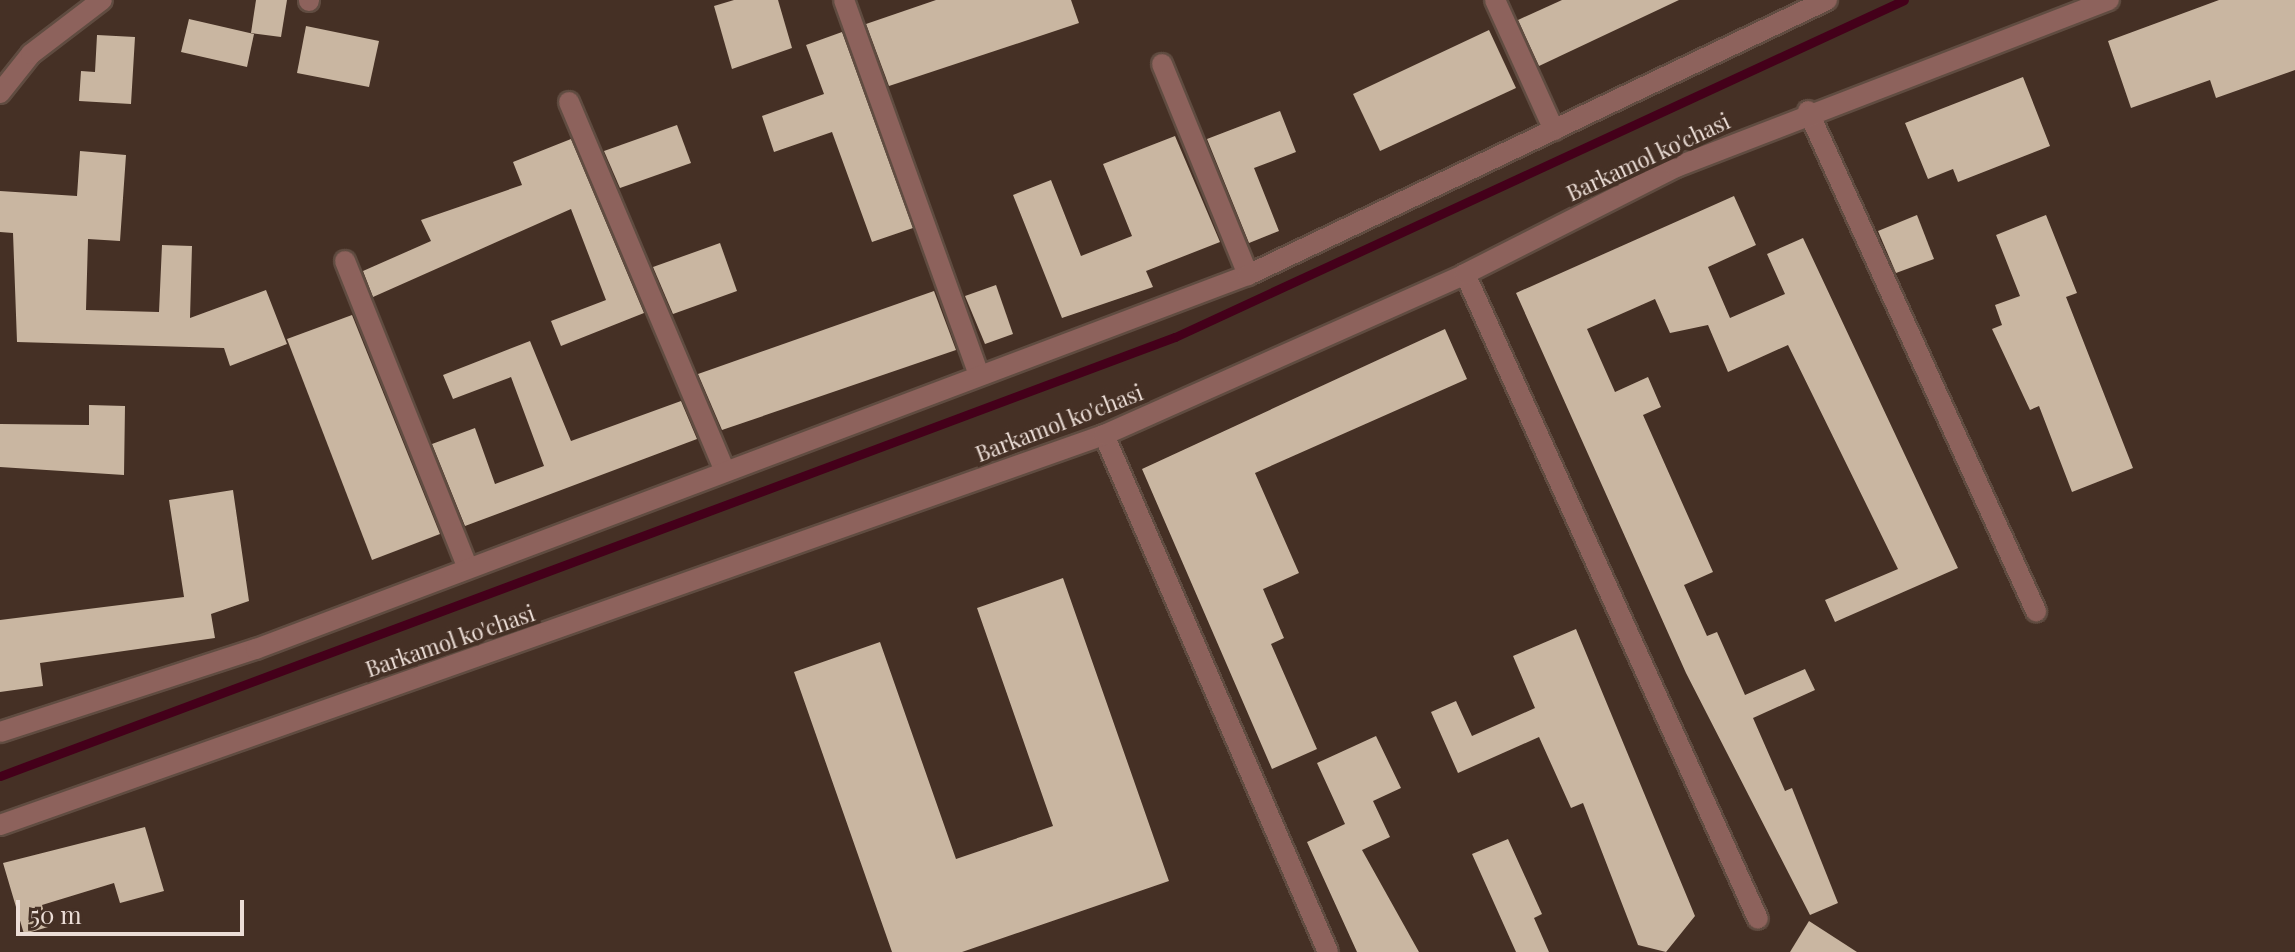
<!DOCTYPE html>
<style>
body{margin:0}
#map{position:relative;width:2295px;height:952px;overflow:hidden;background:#453025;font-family:"Playfair Display",serif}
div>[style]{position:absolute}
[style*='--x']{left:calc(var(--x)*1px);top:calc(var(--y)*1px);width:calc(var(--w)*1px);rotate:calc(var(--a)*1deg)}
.stream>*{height:9px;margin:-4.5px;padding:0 4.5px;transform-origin:4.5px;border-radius:4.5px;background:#44001a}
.building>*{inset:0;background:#c9b6a1}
.roads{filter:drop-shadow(2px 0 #604c41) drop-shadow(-2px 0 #604c41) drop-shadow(0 2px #604c41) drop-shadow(0 -2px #604c41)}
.minor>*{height:20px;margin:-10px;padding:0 10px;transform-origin:10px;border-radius:10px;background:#8d625c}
span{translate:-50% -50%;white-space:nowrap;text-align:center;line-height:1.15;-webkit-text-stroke:8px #453025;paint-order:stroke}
.street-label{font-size:22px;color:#ebddd6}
.scale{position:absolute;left:16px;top:900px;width:228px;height:36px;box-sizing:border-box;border:4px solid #ebddd6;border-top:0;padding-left:10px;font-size:24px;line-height:28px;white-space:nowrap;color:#ebddd6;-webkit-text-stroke:6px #453025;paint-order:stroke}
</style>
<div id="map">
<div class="stream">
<div style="--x:0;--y:776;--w:1254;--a:-20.49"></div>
<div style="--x:1175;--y:337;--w:803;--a:-24.81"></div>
</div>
<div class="building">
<div style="clip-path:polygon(256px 0,287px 0,281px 37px,251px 33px)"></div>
<div style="clip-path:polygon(734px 0,778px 0,792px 48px,732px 69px,714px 6px)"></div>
<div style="clip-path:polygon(936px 0,1071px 0,1079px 23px,889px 86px,866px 24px)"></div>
<div style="clip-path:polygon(1562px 0,1679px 0,1539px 66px,1518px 20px)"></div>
<div style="clip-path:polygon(2219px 0,2295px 0,2295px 70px,2216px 98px,2210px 80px,2131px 108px,2108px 41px)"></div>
<div style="clip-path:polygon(189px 19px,254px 34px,247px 67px,181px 52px)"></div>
<div style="clip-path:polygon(306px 26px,379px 41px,369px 87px,297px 73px)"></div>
<div style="clip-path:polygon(1489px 30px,1516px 88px,1380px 151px,1353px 94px)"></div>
<div style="clip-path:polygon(842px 32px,913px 228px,872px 242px,832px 132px,774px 152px,762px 116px,824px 94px,806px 45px)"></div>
<div style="clip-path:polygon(97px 35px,135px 37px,131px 104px,79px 101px,81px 71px,95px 72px)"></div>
<div style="clip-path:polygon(2023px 77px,2050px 146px,1958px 182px,1953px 169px,1928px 179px,1905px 123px)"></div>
<div style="clip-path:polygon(1280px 111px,1296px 152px,1254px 168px,1279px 231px,1249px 243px,1207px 139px)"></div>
<div style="clip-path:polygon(677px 125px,691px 163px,620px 188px,604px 151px)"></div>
<div style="clip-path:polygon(1175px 136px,1220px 242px,1146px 271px,1153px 287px,1062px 318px,1013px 195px,1051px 180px,1081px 256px,1132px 236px,1103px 164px)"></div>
<div style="clip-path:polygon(571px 139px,644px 313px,561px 346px,551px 321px,606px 300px,571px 209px,373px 297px,363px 271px,431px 241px,421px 220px,522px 185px,513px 162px)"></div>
<div style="clip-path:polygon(80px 151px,126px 155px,120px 241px,88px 239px,86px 310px,159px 312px,162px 245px,192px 246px,190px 318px,266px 290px,287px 344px,230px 366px,224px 348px,17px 342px,13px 233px,0 232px,0 191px,77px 196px)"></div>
<div style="clip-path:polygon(1734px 196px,1756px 245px,1708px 267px,1730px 318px,1785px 294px,1767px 254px,1803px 238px,1958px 568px,1835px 622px,1825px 600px,1898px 569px,1788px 345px,1728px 372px,1708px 325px,1670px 333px,1655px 299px,1587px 329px,1615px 392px,1648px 377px,1661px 407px,1643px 415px,1713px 572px,1684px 585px,1707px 636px,1717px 632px,1745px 695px,1805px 669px,1815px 690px,1753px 718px,1785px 791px,1792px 788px,1838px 903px,1810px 915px,1686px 673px,1516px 293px)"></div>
<div style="clip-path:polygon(1917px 215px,1934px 259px,1896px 273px,1878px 231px)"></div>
<div style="clip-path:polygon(2046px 215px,2077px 293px,2066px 297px,2133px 468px,2072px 492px,2039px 406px,2030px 410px,1992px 329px,2002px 325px,1995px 305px,2020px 296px,1996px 235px)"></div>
<div style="clip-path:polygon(720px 243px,737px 291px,673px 314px,653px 267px)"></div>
<div style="clip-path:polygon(996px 285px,1013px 334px,985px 344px,965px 296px)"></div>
<div style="clip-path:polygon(934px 291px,956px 350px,722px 430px,698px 374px)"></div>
<div style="clip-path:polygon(352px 315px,440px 534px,372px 560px,287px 339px)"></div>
<div style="clip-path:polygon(1445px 329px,1467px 379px,1255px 473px,1299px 573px,1263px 589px,1284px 638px,1271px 644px,1317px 749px,1272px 769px,1142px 469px)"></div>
<div style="clip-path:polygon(530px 341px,571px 441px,681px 401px,697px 439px,465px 526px,432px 444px,475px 428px,495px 484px,544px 466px,511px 377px,453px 399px,443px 375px)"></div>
<div style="clip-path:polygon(89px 405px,125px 406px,124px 475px,0 467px,0 424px,89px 425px)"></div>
<div style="clip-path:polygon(233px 490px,249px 601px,211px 614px,215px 638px,40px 663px,43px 686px,0 692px,0 620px,184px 597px,169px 500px)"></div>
<div style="clip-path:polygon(1063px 578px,1169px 881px,962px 952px,892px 952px,794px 672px,880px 642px,956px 859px,1053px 826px,977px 608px)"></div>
<div style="clip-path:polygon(1576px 629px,1695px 916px,1666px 952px,1638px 945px,1583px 803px,1571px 808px,1539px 737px,1458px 773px,1431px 712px,1456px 701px,1472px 736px,1535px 708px,1513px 656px)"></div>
<div style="clip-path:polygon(1376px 736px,1401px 788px,1373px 801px,1390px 837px,1362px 850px,1419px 952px,1357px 952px,1307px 842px,1345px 824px,1317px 763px)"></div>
<div style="clip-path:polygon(145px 827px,164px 891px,120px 903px,114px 883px,42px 905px,48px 927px,24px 934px,3px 863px)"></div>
<div style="clip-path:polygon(1508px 839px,1542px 914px,1534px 918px,1549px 952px,1516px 952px,1472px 854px)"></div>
<div style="clip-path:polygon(1809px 921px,1857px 952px,1790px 952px)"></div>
</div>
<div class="roads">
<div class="minor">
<div style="--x:844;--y:0;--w:398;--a:70.2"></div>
<div style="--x:1495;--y:0;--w:143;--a:65.6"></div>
<div style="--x:309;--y:1;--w:1;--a:-90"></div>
<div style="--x:1162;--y:64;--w:228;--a:67.8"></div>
<div style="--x:0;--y:93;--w:50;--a:-51.5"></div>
<div style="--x:31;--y:54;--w:89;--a:-37.3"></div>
<div style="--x:569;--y:102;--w:398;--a:67.1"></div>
<div style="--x:1808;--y:111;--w:550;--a:65.49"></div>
<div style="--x:345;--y:261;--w:325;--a:68.2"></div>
<div style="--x:1465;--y:274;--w:708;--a:65.57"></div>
<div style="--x:1104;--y:435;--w:563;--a:66.57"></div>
<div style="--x:0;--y:732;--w:269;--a:-18"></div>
<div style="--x:256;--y:649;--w:1060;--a:-20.66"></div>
<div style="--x:1248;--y:275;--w:641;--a:-25.41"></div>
<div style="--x:0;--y:825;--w:1171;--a:-19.46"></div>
<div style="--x:1104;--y:435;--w:395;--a:-24"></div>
<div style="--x:1465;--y:274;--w:237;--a:-26.9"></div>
<div style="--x:1676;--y:167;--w:464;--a:-21.1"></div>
</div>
</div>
<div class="street-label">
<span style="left:1648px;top:157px;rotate:-25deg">Barkamol ko'chasi</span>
<span style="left:1059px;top:423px;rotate:-21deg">Barkamol ko'chasi</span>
<span style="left:450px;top:641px;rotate:-19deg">Barkamol ko'chasi</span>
</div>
<div class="scale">50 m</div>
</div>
